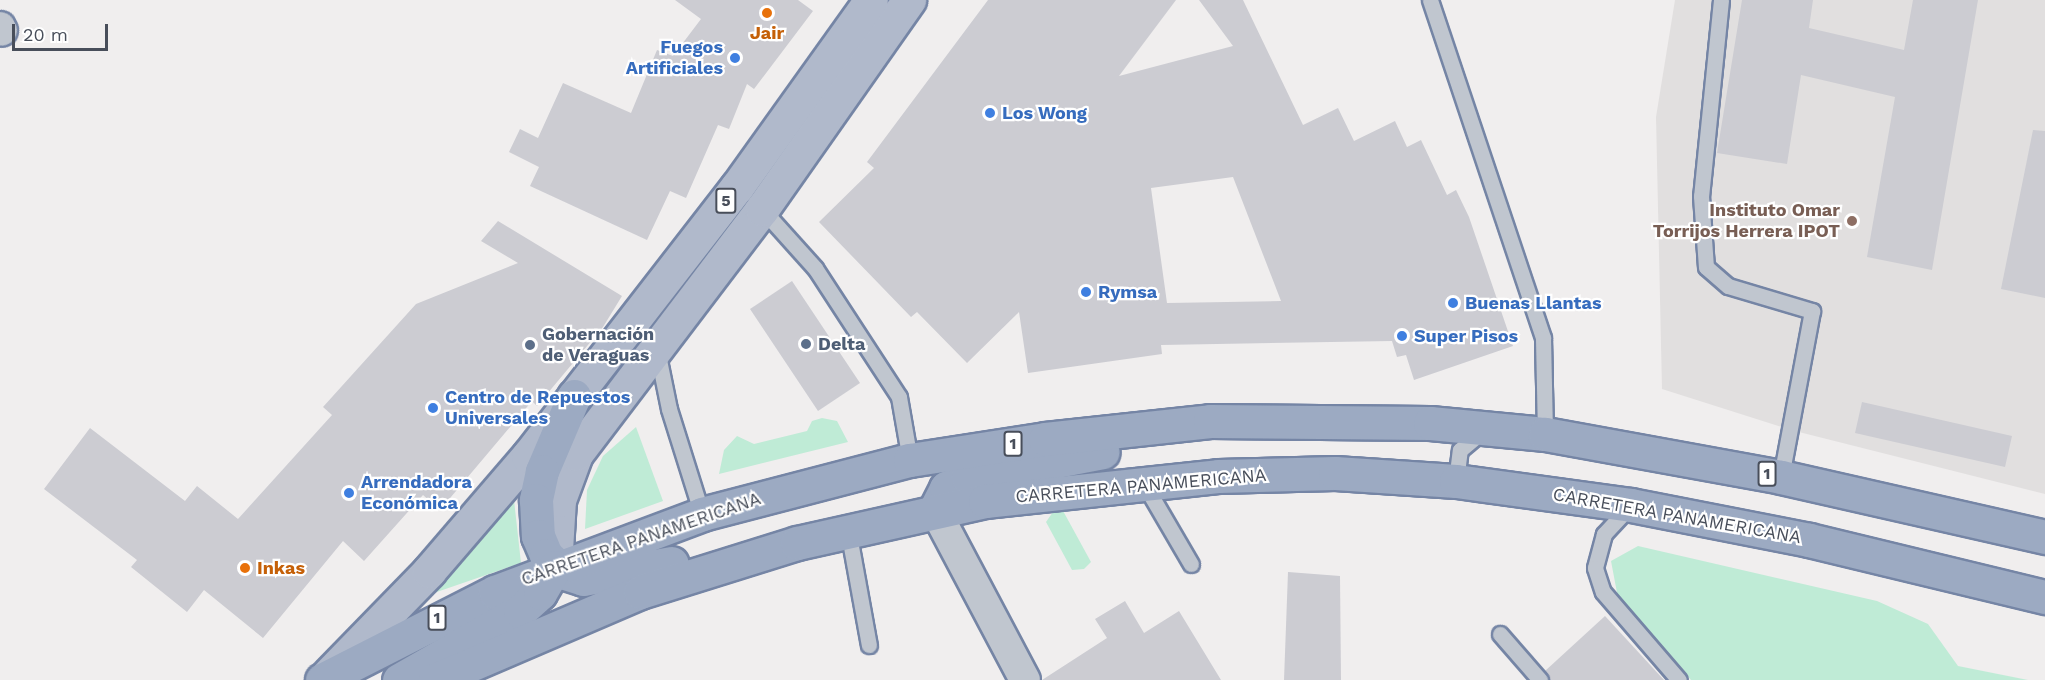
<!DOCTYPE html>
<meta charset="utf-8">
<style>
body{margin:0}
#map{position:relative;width:2045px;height:680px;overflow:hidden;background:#f0eeee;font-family:"Work Sans",sans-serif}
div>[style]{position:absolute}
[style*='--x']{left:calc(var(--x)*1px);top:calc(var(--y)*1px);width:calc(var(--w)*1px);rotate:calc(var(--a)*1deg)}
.education>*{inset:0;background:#e1dfdf}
.green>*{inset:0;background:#bfebd6}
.building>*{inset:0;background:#ccccd2}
.roads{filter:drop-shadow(2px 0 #7585a5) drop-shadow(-2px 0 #7585a5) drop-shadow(0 2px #7585a5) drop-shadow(0 -2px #7585a5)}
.service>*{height:15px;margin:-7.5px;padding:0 7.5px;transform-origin:7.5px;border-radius:7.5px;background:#c0c6cf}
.minor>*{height:30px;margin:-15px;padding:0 15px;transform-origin:15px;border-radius:15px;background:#c0c6cf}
.primary>*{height:33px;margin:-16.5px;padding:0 16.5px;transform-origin:16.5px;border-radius:16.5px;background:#b0b9cb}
.trunk>*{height:33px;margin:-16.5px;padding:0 16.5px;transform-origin:16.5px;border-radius:16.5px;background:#9caac2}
.dots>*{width:16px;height:16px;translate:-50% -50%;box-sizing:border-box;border:3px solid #fff;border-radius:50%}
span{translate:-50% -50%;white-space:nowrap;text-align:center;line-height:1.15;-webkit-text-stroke:4.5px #fff;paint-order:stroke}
.shield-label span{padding:2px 4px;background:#fff;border:2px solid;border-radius:4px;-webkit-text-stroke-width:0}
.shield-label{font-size:16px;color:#484e5a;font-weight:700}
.food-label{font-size:18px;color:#c56008;font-weight:700}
.left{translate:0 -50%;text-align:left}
.shop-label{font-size:18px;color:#366cbe;font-weight:700}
.right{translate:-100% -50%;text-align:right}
.education-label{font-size:18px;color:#785e54;font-weight:700}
.service-label{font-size:18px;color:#4e5e75;font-weight:700}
.street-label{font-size:18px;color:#484e5a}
.scale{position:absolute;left:12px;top:24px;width:96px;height:27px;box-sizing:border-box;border:3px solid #484e5a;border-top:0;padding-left:8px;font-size:18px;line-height:21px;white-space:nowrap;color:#484e5a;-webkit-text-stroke:4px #fff;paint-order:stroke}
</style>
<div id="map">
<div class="education">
<div style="clip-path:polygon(1675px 0,2045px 0,2045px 494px,1791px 430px,1662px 389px,1656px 117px)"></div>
</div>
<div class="green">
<div style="clip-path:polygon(822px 418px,837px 421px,848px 442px,719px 474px,724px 450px,737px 436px,754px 444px,807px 431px,812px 421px)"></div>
<div style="clip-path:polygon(636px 427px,663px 501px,585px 529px,587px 490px,603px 456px)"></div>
<div style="clip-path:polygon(514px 500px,521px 563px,431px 594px,475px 546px)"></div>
<div style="clip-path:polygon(1055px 509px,1062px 509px,1091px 562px,1084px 569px,1072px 570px,1046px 522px)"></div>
<div style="clip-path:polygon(1638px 546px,1877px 601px,1928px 624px,1958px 666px,2028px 680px,1691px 680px,1618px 598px,1611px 561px)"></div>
</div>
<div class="building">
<div style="clip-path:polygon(675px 0,798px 0,813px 11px,754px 89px,747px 84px,729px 129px,718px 125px,686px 198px,670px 191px,647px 240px,530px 186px,539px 167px,509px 152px,520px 129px,538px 138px,563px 83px,631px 113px,657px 50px,673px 56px,701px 19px)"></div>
<div style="clip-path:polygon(evenodd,988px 0,1176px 0,1119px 76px,1233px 46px,1199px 0,1243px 0,1303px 125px,1338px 108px,1354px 141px,1395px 121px,1407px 147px,1421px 140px,1447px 195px,1456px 190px,1469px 217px,1513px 346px,1414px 380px,1406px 355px,1397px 357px,1392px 341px,1161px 345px,1162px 354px,1028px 373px,1019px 312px,967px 363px,917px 312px,911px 317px,819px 222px,874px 168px,867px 162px,988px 0,1233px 177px,1281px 301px,1167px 303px,1151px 188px,1233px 177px)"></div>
<div style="clip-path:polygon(1742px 0,1813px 0,1809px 28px,1904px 50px,1913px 0,1978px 0,1932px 270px,1867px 257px,1895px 97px,1801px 75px,1787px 164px,1717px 153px)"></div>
<div style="clip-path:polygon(2033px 130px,2045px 131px,2045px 298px,2001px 289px)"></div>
<div style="clip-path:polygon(498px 221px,622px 296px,603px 327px,537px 406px,532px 401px,440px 510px,423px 495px,364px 561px,343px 541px,263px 638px,204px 590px,187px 612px,131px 567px,137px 560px,44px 489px,90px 428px,185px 501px,197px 486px,238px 519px,332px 415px,323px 407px,416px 304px,518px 263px,481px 241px)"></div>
<div style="clip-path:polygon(792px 281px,860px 383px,818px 411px,750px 309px)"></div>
<div style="clip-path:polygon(1862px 402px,2012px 436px,2005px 467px,1855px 433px)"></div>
<div style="clip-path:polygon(1288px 572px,1340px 576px,1341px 680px,1284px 680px)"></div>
<div style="clip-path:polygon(1125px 601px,1144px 633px,1179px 611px,1221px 680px,1042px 680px,1107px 638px,1095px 619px)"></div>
<div style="clip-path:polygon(1605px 616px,1664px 680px,1550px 680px,1545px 671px)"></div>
</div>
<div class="roads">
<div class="service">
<div style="--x:1430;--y:0;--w:356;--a:71.5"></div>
<div style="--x:1543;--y:338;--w:96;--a:88.8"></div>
<div style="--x:1721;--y:0;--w:197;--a:95.8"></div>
<div style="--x:1701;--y:196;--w:71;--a:86"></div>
<div style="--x:1706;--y:267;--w:29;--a:41"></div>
<div style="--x:1728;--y:286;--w:88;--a:16.6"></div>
<div style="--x:1812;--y:311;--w:169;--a:100.6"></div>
<div style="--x:762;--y:209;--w:79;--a:48.1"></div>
<div style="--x:815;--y:268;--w:154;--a:56.9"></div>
<div style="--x:899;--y:397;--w:64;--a:80.1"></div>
<div style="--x:657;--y:350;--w:60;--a:78.5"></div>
<div style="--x:669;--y:409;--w:110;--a:72.6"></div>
<div style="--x:1456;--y:481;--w:31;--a:-83"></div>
<div style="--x:1460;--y:450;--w:31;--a:-40"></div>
<div style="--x:1143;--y:482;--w:95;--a:59.7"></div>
<div style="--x:1631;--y:505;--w:40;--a:133"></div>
<div style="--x:1604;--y:534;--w:35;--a:105"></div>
<div style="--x:1595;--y:568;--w:25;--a:72"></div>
<div style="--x:1603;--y:592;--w:116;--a:49.2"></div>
<div style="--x:848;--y:530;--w:117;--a:79.7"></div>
<div style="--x:1500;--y:634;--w:61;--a:49"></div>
</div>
<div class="minor">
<div style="--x:0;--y:27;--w:4;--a:63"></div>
<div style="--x:935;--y:510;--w:192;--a:62.1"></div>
</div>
<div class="primary">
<div style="--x:555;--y:567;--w:67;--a:-86.6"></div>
<div style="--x:559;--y:500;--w:49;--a:-69.7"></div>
<div style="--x:576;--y:454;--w:308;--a:-52.8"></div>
<div style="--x:762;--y:209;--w:256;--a:-54.9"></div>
<div style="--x:329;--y:674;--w:144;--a:-45.8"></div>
<div style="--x:429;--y:571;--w:152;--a:-49.3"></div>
<div style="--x:528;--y:456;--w:341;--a:-52.2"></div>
<div style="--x:737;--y:187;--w:230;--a:-54.4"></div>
</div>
<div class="trunk">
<div style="--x:574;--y:396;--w:82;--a:113.1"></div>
<div style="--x:542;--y:471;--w:30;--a:102"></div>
<div style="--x:536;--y:500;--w:36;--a:87"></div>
<div style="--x:538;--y:536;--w:21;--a:67"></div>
<div style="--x:546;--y:555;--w:26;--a:43"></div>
<div style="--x:565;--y:573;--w:19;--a:18"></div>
<div style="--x:583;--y:579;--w:90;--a:-10.2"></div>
<div style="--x:935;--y:510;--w:25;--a:-63"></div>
<div style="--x:946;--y:488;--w:24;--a:-24"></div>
<div style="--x:968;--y:478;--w:137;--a:-10.9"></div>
<div style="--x:322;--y:680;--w:194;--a:-27"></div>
<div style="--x:495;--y:592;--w:221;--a:-20.6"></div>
<div style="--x:702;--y:514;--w:215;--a:-14.6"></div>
<div style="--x:910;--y:460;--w:137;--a:-8.8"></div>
<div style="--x:1045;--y:439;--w:166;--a:-6.2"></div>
<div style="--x:1210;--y:421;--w:220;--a:0.5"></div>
<div style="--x:1430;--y:423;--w:116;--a:5.5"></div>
<div style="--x:1545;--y:434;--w:240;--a:10.3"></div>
<div style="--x:1781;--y:477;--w:271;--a:12.8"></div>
<div style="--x:399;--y:680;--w:139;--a:-29.7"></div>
<div style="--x:520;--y:611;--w:27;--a:-42"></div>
<div style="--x:540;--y:593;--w:30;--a:-60"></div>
<div style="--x:435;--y:680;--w:223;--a:-23.2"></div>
<div style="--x:640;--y:592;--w:164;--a:-17.3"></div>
<div style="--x:797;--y:543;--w:193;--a:-12.6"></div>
<div style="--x:985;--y:501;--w:234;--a:-6.1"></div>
<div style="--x:1218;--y:476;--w:117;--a:-1.5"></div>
<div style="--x:1335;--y:473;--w:121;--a:3.8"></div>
<div style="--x:1456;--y:481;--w:177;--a:7.8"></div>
<div style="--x:1631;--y:505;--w:181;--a:11.1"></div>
<div style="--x:1809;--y:540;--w:243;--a:13.6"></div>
</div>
</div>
<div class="dots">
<div style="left:767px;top:13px;background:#e8710a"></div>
<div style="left:735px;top:58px;background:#3f7fe0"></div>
<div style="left:990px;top:113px;background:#3f7fe0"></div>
<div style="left:1852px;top:221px;background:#8d6e63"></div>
<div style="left:1086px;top:292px;background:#3f7fe0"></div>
<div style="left:1453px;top:303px;background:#3f7fe0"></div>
<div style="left:1402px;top:336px;background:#3f7fe0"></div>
<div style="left:806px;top:344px;background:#5c6f8a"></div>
<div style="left:530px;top:345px;background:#5c6f8a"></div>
<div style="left:433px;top:408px;background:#3f7fe0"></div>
<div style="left:349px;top:493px;background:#3f7fe0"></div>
<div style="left:245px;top:568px;background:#e8710a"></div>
</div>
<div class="shield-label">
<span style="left:726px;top:201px">5</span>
<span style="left:1013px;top:444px">1</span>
<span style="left:1767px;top:474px">1</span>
<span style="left:437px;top:618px">1</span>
</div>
<div class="food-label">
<span style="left:767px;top:33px">Jair</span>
<span class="left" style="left:257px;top:568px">Inkas</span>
</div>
<div class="shop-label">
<span class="right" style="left:723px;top:58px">Fuegos<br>Artificiales</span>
<span class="left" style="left:1002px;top:113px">Los Wong</span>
<span class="left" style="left:1098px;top:292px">Rymsa</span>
<span class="left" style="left:1465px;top:303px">Buenas Llantas</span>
<span class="left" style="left:1414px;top:336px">Super Pisos</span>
<span class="left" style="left:445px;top:408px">Centro de Repuestos<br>Universales</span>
<span class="left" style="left:361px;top:493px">Arrendadora<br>Económica</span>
</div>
<div class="education-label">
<span class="right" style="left:1840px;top:221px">Instituto Omar<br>Torrijos Herrera IPOT</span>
</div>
<div class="service-label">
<span class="left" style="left:542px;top:345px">Gobernación<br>de Veraguas</span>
<span class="left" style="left:818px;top:344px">Delta</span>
</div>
<div class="street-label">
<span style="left:1141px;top:486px;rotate:-5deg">CARRETERA PANAMERICANA</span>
<span style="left:1677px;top:516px;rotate:10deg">CARRETERA PANAMERICANA</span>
<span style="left:641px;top:539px;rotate:-19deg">CARRETERA PANAMERICANA</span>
</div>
<div class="scale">20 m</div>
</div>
